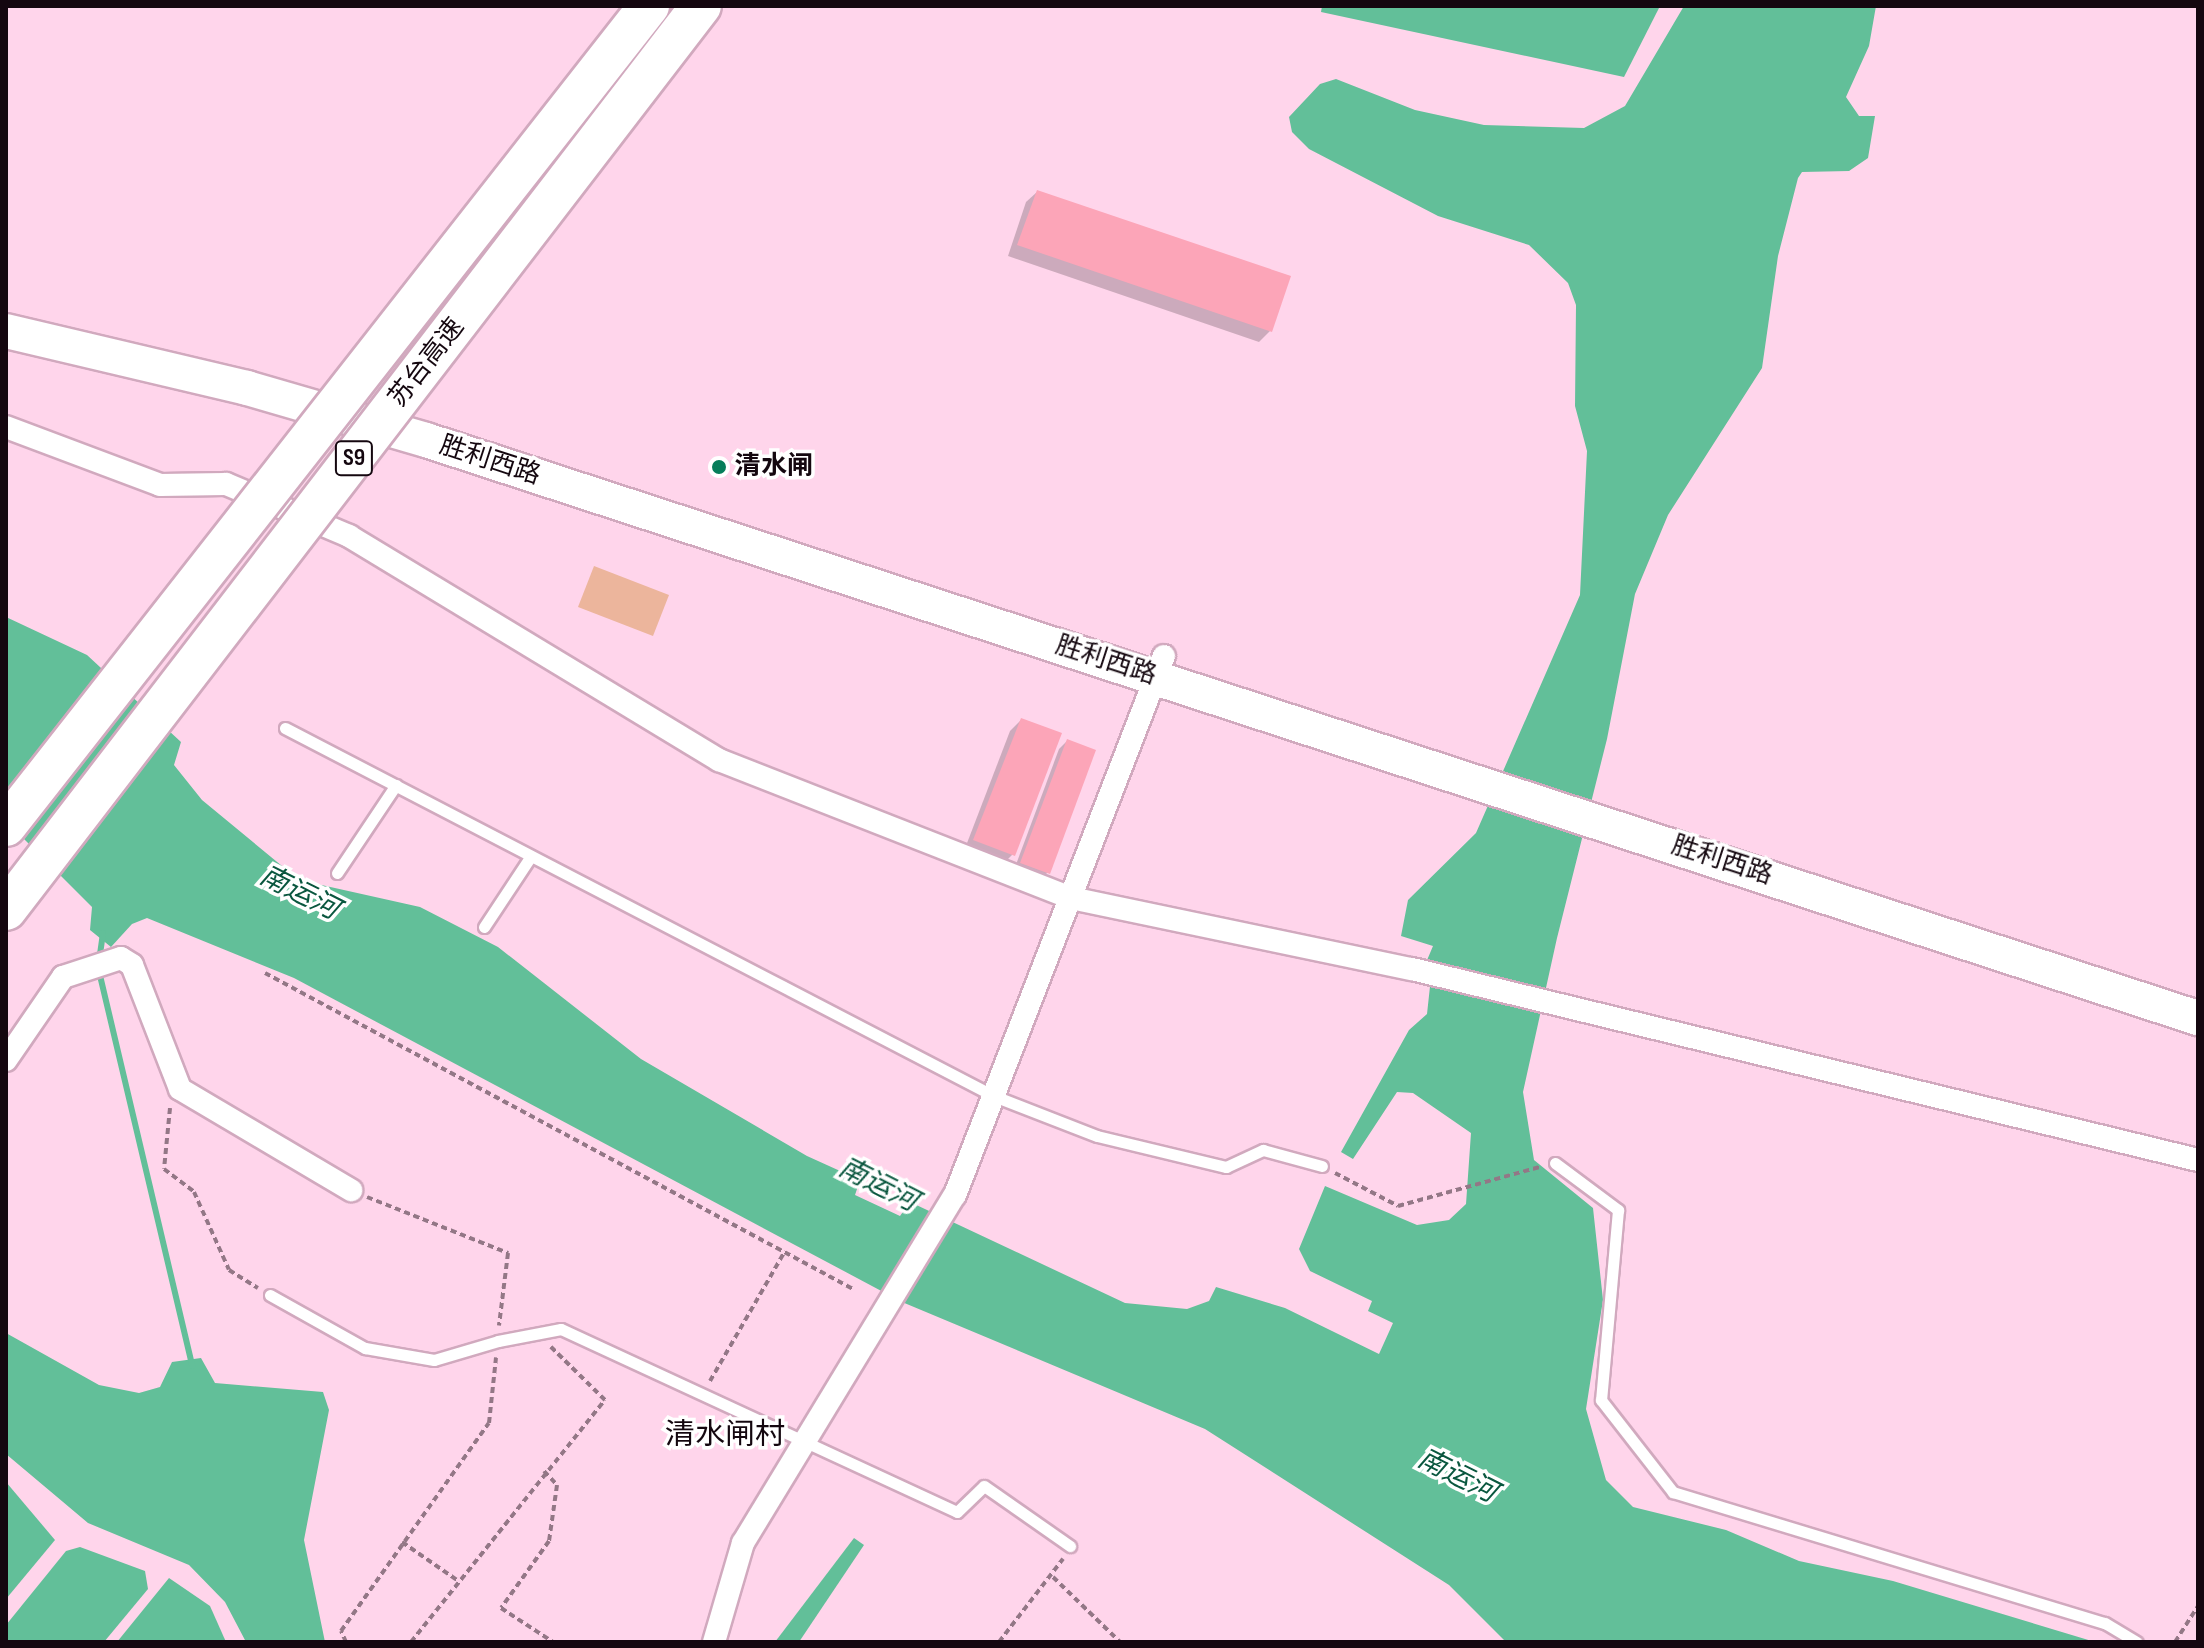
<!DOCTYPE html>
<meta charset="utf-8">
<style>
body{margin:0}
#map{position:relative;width:2204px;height:1648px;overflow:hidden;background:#ffd5eb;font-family:"Sofia Sans Condensed","Noto Sans SC",sans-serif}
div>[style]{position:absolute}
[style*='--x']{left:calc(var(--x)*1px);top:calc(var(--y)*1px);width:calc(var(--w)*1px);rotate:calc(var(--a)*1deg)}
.green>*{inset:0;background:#ecb59c}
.water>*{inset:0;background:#62bf99}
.shadow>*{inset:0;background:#0003}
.stream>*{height:6px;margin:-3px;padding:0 3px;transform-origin:3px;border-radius:3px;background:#62bf99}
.building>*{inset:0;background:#fca5b8}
.path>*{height:4px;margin-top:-2px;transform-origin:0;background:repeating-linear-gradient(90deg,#937786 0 6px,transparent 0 10px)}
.roads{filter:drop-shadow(2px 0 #d1a9be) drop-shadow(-2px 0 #d1a9be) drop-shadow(0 2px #d1a9be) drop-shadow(0 -2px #d1a9be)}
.service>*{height:11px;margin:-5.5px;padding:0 5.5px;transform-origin:5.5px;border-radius:5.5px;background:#fff}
.minor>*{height:22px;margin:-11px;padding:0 11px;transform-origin:11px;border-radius:11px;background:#fff}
.primary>*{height:34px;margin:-17px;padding:0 17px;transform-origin:17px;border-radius:17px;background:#fff}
.bridges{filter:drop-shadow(2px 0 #d1a9be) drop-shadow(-2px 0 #d1a9be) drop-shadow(0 2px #d1a9be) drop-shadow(0 -2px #d1a9be)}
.motorway-bridge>*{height:40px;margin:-20px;padding:0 20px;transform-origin:20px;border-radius:20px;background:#fff}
.dots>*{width:22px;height:22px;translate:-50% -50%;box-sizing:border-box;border:4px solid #fff;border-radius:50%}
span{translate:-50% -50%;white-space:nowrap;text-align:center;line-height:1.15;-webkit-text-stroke:7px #fff;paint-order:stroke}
.shield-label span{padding:2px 6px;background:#fff;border:2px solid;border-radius:6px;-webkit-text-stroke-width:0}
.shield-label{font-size:24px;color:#14070f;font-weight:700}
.street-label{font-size:26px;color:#14070f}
.poi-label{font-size:26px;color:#14070f;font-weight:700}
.left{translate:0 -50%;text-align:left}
.water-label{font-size:28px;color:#0a573f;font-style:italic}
.quarter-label{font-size:30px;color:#14070f}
.frame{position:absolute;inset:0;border:8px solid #14070f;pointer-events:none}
</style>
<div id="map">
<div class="green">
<div style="clip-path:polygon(594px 566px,669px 595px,653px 636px,578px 607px)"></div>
</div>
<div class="water">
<div style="clip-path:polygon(1322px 6px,1659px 6px,1659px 8px,1624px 77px,1321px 12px)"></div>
<div style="clip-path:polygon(1684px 6px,1876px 6px,1869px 46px,1846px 97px,1859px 116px,1875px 116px,1868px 158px,1849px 171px,1802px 172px,1798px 178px,1778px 256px,1762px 368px,1668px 515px,1635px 594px,1607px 739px,1557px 938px,1523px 1092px,1534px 1160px,1593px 1208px,1603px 1300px,1586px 1409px,1606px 1480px,1633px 1507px,1726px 1530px,1799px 1561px,1893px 1581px,2095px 1642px,1506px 1642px,1449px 1585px,1205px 1429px,902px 1302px,294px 978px,147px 918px,132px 924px,111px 947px,90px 930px,92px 907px,6px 821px,6px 617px,87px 655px,181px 742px,174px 765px,202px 800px,299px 880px,420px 907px,498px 947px,641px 1059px,807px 1156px,860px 1180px,855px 1195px,900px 1216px,910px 1202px,1125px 1303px,1187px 1309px,1209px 1301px,1216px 1287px,1285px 1308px,1379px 1354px,1393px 1323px,1368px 1311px,1372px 1301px,1310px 1271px,1299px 1249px,1325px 1186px,1417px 1225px,1449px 1220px,1466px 1204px,1471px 1133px,1413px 1093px,1397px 1092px,1353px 1159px,1341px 1152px,1409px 1030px,1427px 1014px,1432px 968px,1425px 965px,1433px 946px,1401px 936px,1408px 900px,1476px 833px,1580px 595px,1587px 451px,1575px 406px,1576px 305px,1568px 283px,1529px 245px,1438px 216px,1309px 149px,1292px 132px,1289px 117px,1320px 84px,1336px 79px,1415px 110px,1484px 125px,1584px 128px,1625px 106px)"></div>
<div style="clip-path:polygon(6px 1333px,99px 1385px,139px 1393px,160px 1387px,172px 1362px,201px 1358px,215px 1383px,323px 1392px,329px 1410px,304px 1540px,325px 1642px,246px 1642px,225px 1602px,189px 1565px,88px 1523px,6px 1454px)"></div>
<div style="clip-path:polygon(6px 1482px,55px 1540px,6px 1599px)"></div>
<div style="clip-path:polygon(854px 1538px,864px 1545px,799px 1642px,775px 1642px)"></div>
<div style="clip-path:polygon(80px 1547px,145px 1571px,148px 1589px,104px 1642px,6px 1642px,6px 1625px,66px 1551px)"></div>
<div style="clip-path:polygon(169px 1578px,210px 1606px,226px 1642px,117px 1642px)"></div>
</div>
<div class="shadow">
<div style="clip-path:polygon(1037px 192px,1270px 331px,1259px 342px,1008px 256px,1026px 202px)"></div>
<div style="clip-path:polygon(1021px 720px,1013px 854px,1002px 865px,964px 851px,1010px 731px)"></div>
<div style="clip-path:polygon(1067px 741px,1048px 872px,1040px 880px,1014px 870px,1059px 749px)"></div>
</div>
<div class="stream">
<div style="--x:103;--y:933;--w:34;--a:98"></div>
<div style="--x:98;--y:967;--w:410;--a:76.7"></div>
</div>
<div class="building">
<div style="clip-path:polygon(1037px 190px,1291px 276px,1272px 332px,1017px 245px)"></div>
<div style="clip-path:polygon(1021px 718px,1062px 733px,1015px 856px,973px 840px)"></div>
<div style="clip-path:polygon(1067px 739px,1096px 750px,1050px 874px,1020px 863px)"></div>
</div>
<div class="path">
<div style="--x:265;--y:973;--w:668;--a:28.25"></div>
<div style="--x:170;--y:1108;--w:61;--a:95.6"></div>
<div style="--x:164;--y:1169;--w:38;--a:37"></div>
<div style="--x:194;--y:1192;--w:85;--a:65.8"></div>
<div style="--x:229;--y:1270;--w:34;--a:32"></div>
<div style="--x:1335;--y:1173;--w:71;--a:27.6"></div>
<div style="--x:1398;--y:1206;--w:147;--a:-15.4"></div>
<div style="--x:367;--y:1197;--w:152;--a:21.7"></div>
<div style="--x:508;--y:1253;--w:73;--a:97.1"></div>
<div style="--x:710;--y:1381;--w:150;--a:-60"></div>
<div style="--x:544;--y:1471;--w:19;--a:47"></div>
<div style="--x:557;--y:1485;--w:57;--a:98.1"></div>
<div style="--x:549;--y:1541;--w:82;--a:125.6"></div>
<div style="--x:501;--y:1608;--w:62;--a:33.2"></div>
<div style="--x:402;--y:1542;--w:67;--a:34.6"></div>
<div style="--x:1053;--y:1577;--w:93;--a:44.1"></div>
<div style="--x:346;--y:1642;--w:12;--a:-114"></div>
<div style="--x:341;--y:1631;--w:255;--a:-54.6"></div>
<div style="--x:489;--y:1423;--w:66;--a:-83.9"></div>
<div style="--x:411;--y:1642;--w:310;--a:-51.3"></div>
<div style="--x:605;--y:1400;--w:76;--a:-135.5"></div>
<div style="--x:999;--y:1642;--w:105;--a:-52.4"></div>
<div style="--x:2175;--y:1642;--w:43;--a:-57.4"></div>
</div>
<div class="roads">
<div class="service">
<div style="--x:285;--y:728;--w:799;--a:27.43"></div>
<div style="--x:994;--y:1096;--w:110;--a:21.2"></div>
<div style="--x:1097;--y:1136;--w:133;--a:13.5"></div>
<div style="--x:1226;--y:1167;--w:41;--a:-24.7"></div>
<div style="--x:1263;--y:1150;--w:61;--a:15.2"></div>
<div style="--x:337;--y:873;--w:106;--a:-56.2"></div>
<div style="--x:484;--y:927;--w:85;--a:-56.5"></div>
<div style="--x:1555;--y:1163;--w:79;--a:36.7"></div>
<div style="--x:1618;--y:1210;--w:191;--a:95.1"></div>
<div style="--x:1601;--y:1400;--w:117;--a:52"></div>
<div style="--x:1673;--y:1492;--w:451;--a:16.9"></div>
<div style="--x:2105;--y:1623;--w:37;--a:31"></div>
<div style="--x:270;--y:1295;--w:109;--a:29.2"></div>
<div style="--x:365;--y:1348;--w:70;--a:9.9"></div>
<div style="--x:434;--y:1360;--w:67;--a:-16.5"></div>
<div style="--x:498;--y:1341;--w:64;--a:-10.8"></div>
<div style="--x:561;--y:1329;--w:436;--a:24.8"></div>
<div style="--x:957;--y:1512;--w:37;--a:-44"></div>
<div style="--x:984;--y:1486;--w:105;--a:34.9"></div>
</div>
<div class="minor">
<div style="--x:6;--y:427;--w:165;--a:20.6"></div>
<div style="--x:160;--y:485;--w:66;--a:-0.9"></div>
<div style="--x:226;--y:484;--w:134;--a:22.9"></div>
<div style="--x:349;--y:536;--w:433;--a:31.2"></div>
<div style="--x:719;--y:760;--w:378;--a:21.4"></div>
<div style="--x:1071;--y:898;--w:348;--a:11.8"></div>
<div style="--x:1412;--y:969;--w:809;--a:13.66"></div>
<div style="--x:6;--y:1060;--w:101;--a:-55.5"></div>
<div style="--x:63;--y:977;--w:61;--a:-18.1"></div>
<div style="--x:121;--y:958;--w:13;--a:32"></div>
<div style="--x:132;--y:965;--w:133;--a:68.8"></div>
<div style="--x:180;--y:1089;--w:199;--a:30.6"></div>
<div style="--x:714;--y:1642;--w:103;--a:-73.7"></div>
<div style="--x:743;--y:1543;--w:407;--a:-58.7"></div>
<div style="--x:955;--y:1195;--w:578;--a:-68.81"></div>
</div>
<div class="primary">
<div style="--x:6;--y:331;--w:248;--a:13.3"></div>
<div style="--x:247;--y:388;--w:186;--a:16.2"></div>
<div style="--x:426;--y:440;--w:1864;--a:18.07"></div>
</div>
</div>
<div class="bridges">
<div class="motorway-bridge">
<div style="--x:6;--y:826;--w:1042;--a:-51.9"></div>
<div style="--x:6;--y:910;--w:1140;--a:-52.45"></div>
</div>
</div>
<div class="dots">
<div style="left:719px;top:467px;background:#067d5a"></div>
</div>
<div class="shield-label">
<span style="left:354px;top:458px">S9</span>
</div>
<div class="street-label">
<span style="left:427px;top:363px;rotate:-52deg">苏台高速</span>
<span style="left:490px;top:461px;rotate:18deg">胜利西路</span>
<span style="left:1106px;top:661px;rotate:18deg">胜利西路</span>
<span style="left:1722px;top:861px;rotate:18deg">胜利西路</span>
</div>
<div class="poi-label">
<span class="left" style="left:735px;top:467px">清水闸</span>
</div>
<div class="water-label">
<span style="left:299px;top:893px;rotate:27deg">南运河</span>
<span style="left:878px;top:1185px;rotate:27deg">南运河</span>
<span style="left:1457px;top:1476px;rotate:27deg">南运河</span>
</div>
<div class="quarter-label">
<span style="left:725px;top:1435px">清水闸村</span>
</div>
<div class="frame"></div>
</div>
